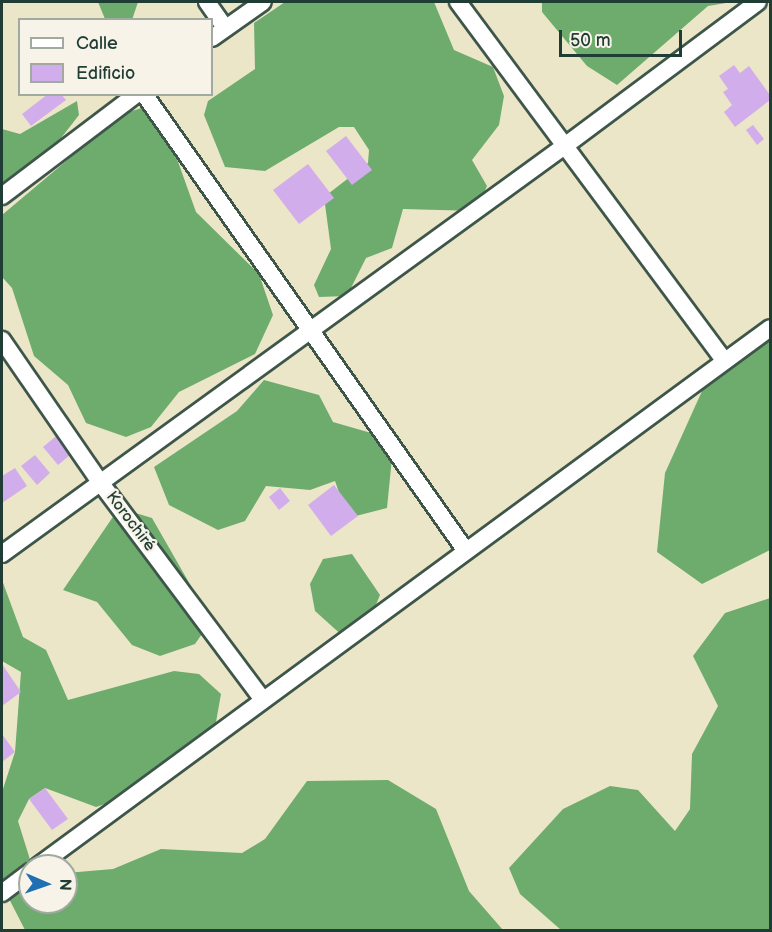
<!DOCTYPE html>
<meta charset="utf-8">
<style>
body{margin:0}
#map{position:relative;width:772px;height:932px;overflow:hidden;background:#ece6c8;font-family:"Balsamiq Sans",sans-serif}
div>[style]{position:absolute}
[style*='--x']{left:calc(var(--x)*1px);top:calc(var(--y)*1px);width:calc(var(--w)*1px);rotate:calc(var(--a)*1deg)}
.forest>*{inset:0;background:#6eac6e}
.building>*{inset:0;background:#d2adeb}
.roads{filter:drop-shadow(2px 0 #3e564a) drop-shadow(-2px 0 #3e564a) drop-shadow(0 2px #3e564a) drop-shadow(0 -2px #3e564a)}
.minor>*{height:16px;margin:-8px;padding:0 8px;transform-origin:8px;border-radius:8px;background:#fff}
span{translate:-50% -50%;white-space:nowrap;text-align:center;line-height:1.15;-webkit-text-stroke:4.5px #f7f3e8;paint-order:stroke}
.street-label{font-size:16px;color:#1f3d34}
.frame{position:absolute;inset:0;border:3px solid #1f3d34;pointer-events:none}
.legend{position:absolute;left:18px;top:18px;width:195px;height:78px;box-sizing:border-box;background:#f7f3e8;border:2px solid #a1aaa0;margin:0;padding:8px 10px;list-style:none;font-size:18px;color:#1f3d34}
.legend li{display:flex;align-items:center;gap:12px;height:30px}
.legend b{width:30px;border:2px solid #a1aaa0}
.north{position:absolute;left:18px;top:854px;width:60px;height:60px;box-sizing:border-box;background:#f7f3e8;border:2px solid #a1aaa0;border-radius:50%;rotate:92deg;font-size:16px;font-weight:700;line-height:24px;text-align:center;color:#1f3d34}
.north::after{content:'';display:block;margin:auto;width:21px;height:27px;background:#1f6fb2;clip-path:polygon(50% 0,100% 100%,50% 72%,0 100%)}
.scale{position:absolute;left:559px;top:30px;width:123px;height:27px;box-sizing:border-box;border:3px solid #1f3d34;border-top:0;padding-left:8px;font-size:18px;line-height:21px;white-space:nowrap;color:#1f3d34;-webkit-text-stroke:4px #f7f3e8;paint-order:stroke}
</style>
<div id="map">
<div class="forest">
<div style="clip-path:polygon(98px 2px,138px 2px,132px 20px,105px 19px)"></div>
<div style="clip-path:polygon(285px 2px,434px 2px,454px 50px,493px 67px,504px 96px,499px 125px,472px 160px,487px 186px,476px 211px,403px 209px,392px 248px,366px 258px,347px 296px,319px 297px,314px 285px,331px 249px,324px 197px,368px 163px,369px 150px,354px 127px,339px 127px,265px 171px,225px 167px,204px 115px,208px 101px,255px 69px,254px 23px)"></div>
<div style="clip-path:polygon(542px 2px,732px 2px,708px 6px,617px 85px,587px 66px,542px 12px)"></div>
<div style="clip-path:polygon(77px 101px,79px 115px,44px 160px,2px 183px,2px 129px,20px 134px)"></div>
<div style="clip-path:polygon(148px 106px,161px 114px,196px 212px,259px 274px,273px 315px,255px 354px,179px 392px,151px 427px,126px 437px,86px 423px,68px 385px,34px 356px,12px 288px,2px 277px,2px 215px,122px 114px)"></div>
<div style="clip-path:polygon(770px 323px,770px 550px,702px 584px,657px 552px,665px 473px,707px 380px)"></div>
<div style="clip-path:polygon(264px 380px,319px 395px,333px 422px,385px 437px,393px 448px,387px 508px,348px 518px,335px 481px,310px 490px,266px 486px,245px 521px,218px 530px,169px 505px,154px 467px,237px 411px)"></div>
<div style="clip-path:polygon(119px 508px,152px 518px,211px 621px,195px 644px,160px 656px,132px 645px,97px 602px,63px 590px)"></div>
<div style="clip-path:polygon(352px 554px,380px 595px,369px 622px,345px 638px,315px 611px,310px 584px,323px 559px)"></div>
<div style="clip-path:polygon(2px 580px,23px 637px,46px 650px,68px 700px,174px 671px,199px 674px,221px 694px,216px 722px,197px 742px,123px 798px,96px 807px,45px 788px,29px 799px,18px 821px,32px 866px,30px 866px,30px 902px,66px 902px,66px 873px,113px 869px,161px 849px,242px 853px,265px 839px,307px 781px,388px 780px,436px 809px,469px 891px,503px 930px,25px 930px,2px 885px,2px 792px,15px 752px,21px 672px,2px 661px)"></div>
<div style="clip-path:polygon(770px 598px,770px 930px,561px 930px,520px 894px,509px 868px,563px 809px,610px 786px,638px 790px,675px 831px,690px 809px,692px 754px,718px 706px,693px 656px,725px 613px)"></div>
</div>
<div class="building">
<div style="clip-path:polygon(734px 65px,740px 73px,749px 66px,770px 95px,770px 100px,735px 127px,724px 112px,732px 105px,723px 92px,728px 89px,719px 76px)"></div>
<div style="clip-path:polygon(48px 94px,61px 94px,66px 100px,31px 126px,22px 114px)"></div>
<div style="clip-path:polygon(753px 125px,764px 139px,757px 145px,746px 130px)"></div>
<div style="clip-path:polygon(346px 136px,372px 170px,352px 185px,326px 151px)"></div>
<div style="clip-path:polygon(308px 164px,334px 198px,299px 224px,273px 190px)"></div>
<div style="clip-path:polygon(61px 432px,76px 450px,58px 465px,43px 447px)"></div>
<div style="clip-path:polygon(35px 455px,50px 473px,37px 485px,21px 466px)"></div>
<div style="clip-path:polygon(15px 468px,27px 486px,2px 503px,2px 476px)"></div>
<div style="clip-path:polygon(334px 485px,358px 516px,331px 536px,308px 505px)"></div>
<div style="clip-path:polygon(280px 488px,290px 501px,279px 510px,269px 497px)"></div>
<div style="clip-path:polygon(2px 664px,21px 692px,2px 706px)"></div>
<div style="clip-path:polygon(2px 734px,15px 752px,2px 762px)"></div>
<div style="clip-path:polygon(45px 788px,68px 819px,52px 830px,29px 799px)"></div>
</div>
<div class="roads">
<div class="minor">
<div style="--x:207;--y:2;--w:32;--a:55"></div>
<div style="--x:458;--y:2;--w:447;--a:53.4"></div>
<div style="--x:212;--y:38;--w:62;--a:-35.2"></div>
<div style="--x:144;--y:94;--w:559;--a:54.83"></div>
<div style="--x:2;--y:196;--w:169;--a:-37.1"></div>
<div style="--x:2;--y:340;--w:173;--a:55.4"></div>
<div style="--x:100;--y:482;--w:272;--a:53.2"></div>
<div style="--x:2;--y:554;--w:697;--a:-35.95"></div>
<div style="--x:566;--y:145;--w:239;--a:-36.7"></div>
<div style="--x:38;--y:866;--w:908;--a:-36.31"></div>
<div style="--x:2;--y:893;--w:35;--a:-37"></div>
</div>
</div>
<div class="street-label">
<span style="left:130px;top:522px;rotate:53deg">Korochiré</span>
</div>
<div class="frame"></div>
<ul class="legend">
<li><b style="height:8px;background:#fff"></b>Calle</li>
<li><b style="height:16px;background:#d2adeb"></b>Edificio</li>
</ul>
<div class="north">N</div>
<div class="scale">50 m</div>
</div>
